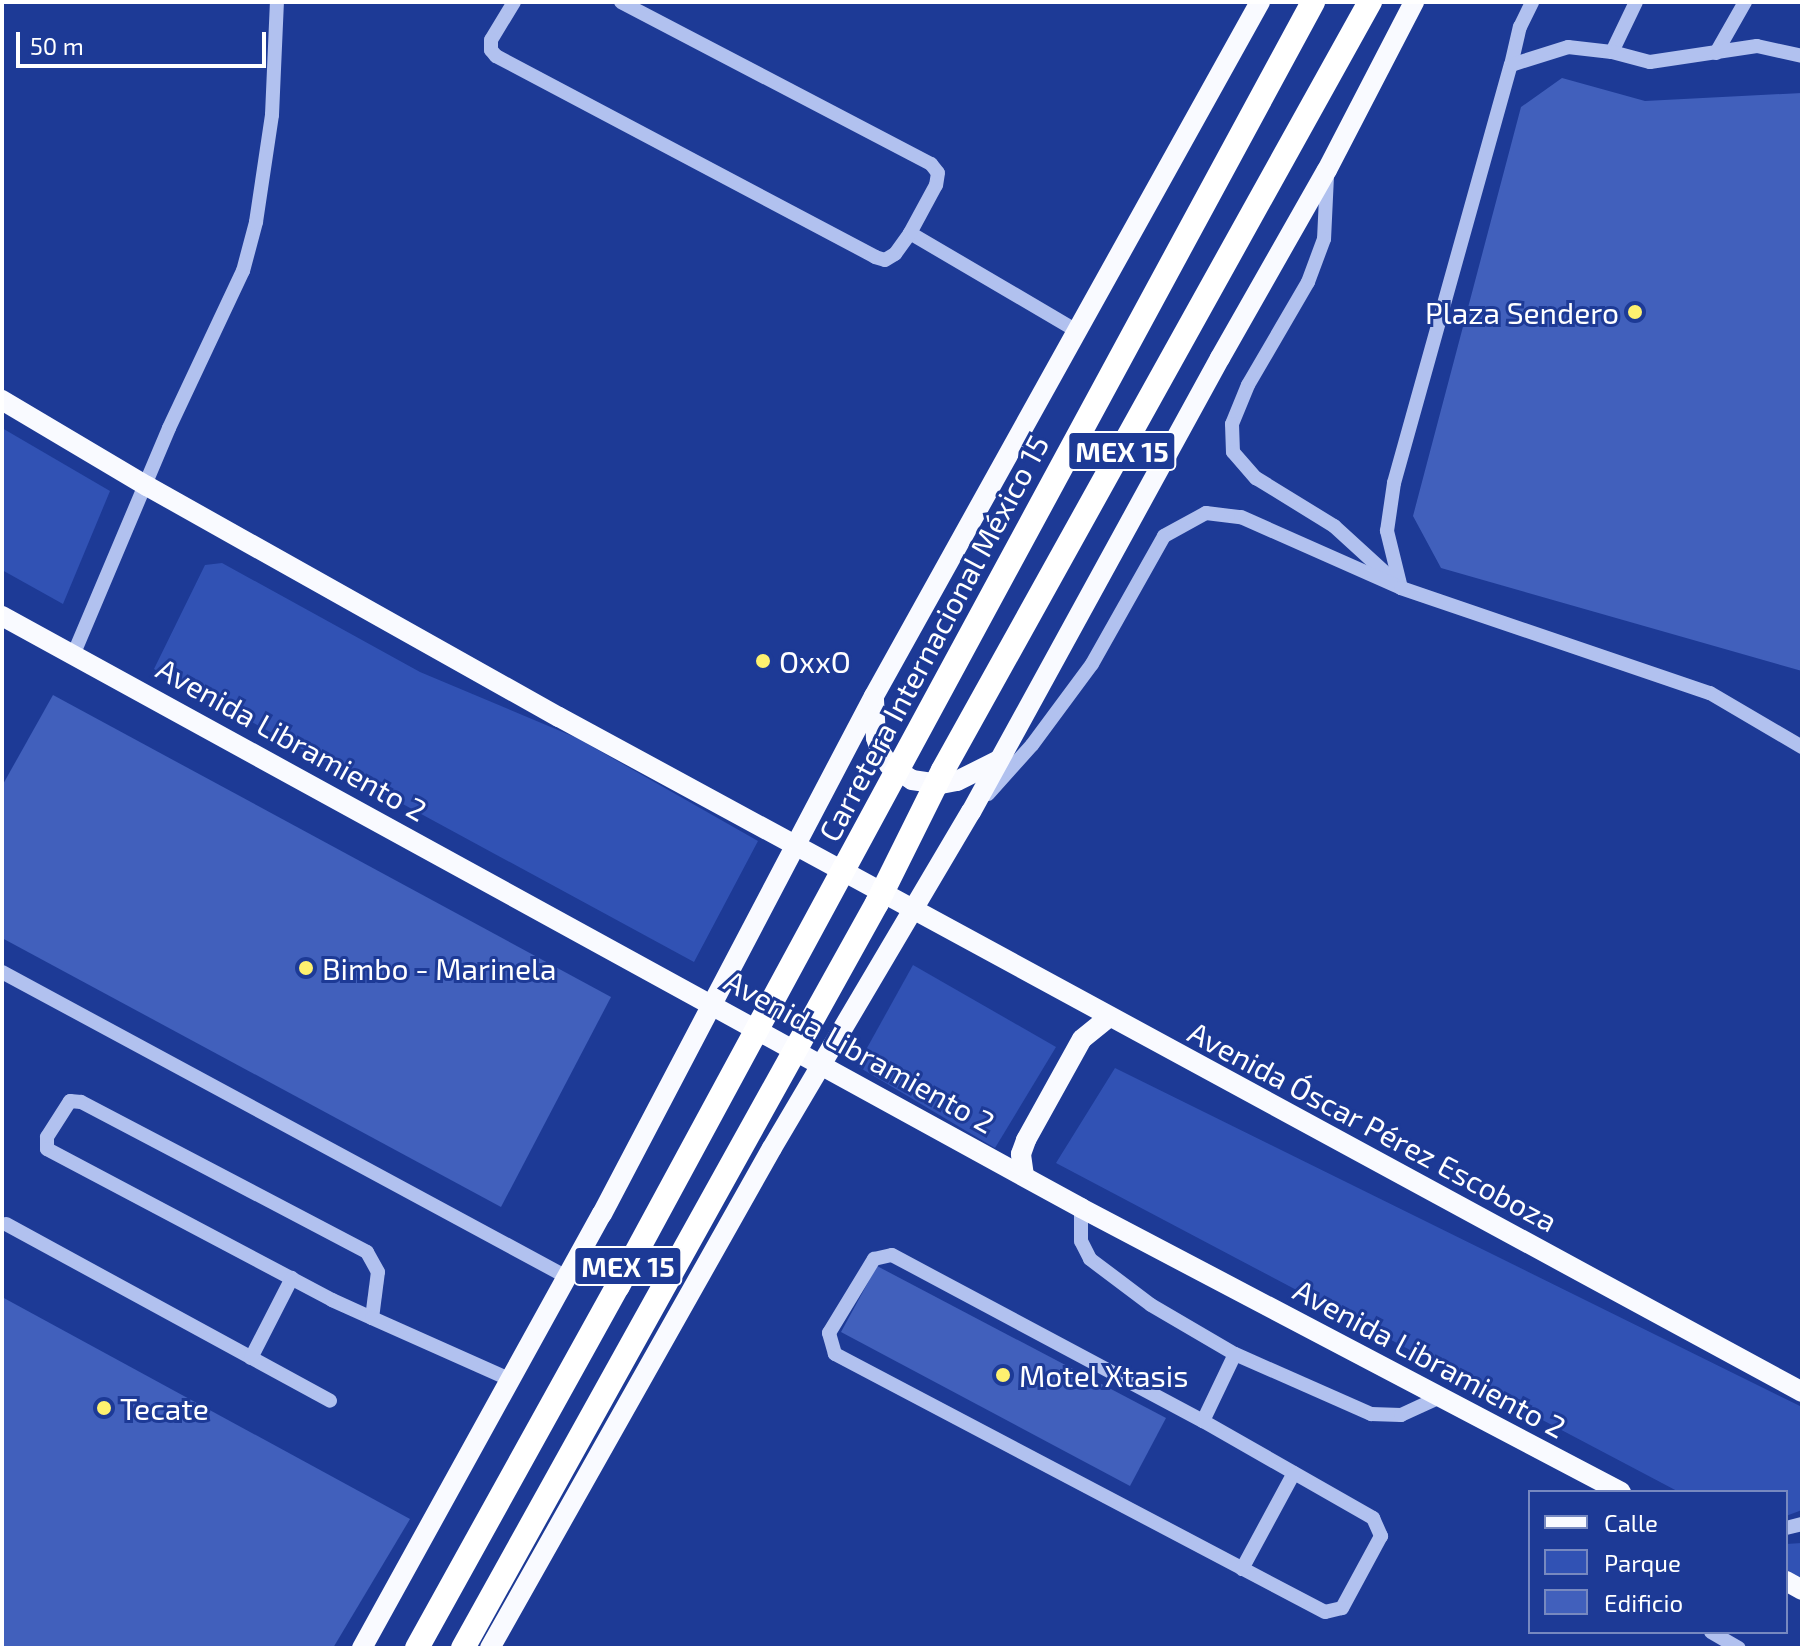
<!DOCTYPE html>
<meta charset="utf-8">
<style>
body{margin:0}
#map{position:relative;width:1804px;height:1650px;overflow:hidden;background:#1d3a96;font-family:"Exo 2",sans-serif}
div>[style]{position:absolute}
[style*='--x']{left:calc(var(--x)*1px);top:calc(var(--y)*1px);width:calc(var(--w)*1px);rotate:calc(var(--a)*1deg)}
.green>*{inset:0;background:#3152b4}
.building>*{inset:0;background:#4160bc}
.minor>*{height:14px;margin:-7px;padding:0 7px;transform-origin:7px;border-radius:7px;background:#b1c1ef}
.major>*{height:20px;margin:-10px;padding:0 10px;transform-origin:10px;border-radius:10px;background:#f9faff}
.highway-bridge>*{height:24px;margin:-12px;padding:0 12px;transform-origin:12px;border-radius:12px;background:#fff}
.dots>*{width:22px;height:22px;translate:-50% -50%;box-sizing:border-box;border:4px solid #1d3a96;border-radius:50%}
span{translate:-50% -50%;white-space:nowrap;text-align:center;line-height:1.15;-webkit-text-stroke:6px #1d3a96;paint-order:stroke}
.shield-label span{padding:2px 6px;background:#1d3a96;border:2px solid;border-radius:6px;-webkit-text-stroke-width:0}
.shield-label{font-size:28px;color:#fff;font-weight:700}
.poi-label{font-size:30px;color:#fff}
.right{translate:-100% -50%;text-align:right}
.left{translate:0 -50%;text-align:left}
.street-label{font-size:30px;color:#fff}
.frame{position:absolute;inset:0;border:4px solid #fff;pointer-events:none}
.legend{position:absolute;left:1528px;top:1490px;width:260px;height:144px;box-sizing:border-box;background:#1d3a96;border:2px solid #7789c0;margin:0;padding:10px 14px;list-style:none;font-size:24px;color:#fff}
.legend li{display:flex;align-items:center;gap:16px;height:40px}
.legend b{width:40px;border:2px solid #7789c0}
.scale{position:absolute;left:16px;top:32px;width:250px;height:36px;box-sizing:border-box;border:4px solid #fff;border-top:0;padding-left:10px;font-size:24px;line-height:28px;white-space:nowrap;color:#fff;-webkit-text-stroke:6px #1d3a96;paint-order:stroke}
</style>
<div id="map">
<div class="green">
<i style="clip-path:polygon(2px 428px,110px 491px,63px 604px,2px 570px)"></i>
<i style="clip-path:polygon(222px 563px,420px 672px,577px 738px,758px 841px,694px 962px,154px 669px,205px 565px)"></i>
<i style="clip-path:polygon(913px 965px,1056px 1047px,995px 1148px,857px 1066px)"></i>
<i style="clip-path:polygon(1115px 1068px,1802px 1407px,1802px 1510px,1786px 1516px,1786px 1492px,1679px 1492px,1056px 1163px)"></i>
<i style="clip-path:polygon(1802px 1543px,1802px 1579px,1786px 1571px,1786px 1544px)"></i>
</div>
<div class="building">
<i style="clip-path:polygon(1562px 78px,1645px 101px,1802px 93px,1802px 671px,1441px 568px,1413px 516px,1521px 107px)"></i>
<i style="clip-path:polygon(53px 695px,611px 997px,501px 1207px,2px 938px,2px 786px)"></i>
<i style="clip-path:polygon(877px 1266px,1166px 1418px,1130px 1486px,841px 1332px)"></i>
<i style="clip-path:polygon(2px 1297px,410px 1519px,333px 1648px,2px 1648px)"></i>
</div>
<div class="minor">
<i style="--x:514;--y:2;--w:44;--a:121.2"></i>
<i style="--x:491;--y:40;--w:10;--a:90"></i>
<i style="--x:491;--y:50;--w:8;--a:50"></i>
<i style="--x:496;--y:56;--w:429;--a:27.9"></i>
<i style="--x:875;--y:257;--w:10;--a:17"></i>
<i style="--x:885;--y:260;--w:12;--a:-31"></i>
<i style="--x:895;--y:254;--w:26;--a:-54"></i>
<i style="--x:910;--y:233;--w:194;--a:30.4"></i>
<i style="--x:621;--y:2;--w:350;--a:27.6"></i>
<i style="--x:931;--y:164;--w:11;--a:52"></i>
<i style="--x:938;--y:173;--w:12;--a:99"></i>
<i style="--x:936;--y:185;--w:55;--a:118.4"></i>
<i style="--x:1612;--y:52;--w:55;--a:-64.4"></i>
<i style="--x:1716;--y:53;--w:59;--a:-60.4"></i>
<i style="--x:1511;--y:65;--w:39;--a:-77"></i>
<i style="--x:1520;--y:27;--w:28;--a:-64"></i>
<i style="--x:1327;--y:176;--w:63;--a:92.7"></i>
<i style="--x:1324;--y:239;--w:46;--a:110.4"></i>
<i style="--x:1308;--y:282;--w:119;--a:120.2"></i>
<i style="--x:1248;--y:385;--w:42;--a:112.3"></i>
<i style="--x:1232;--y:424;--w:28;--a:88"></i>
<i style="--x:1233;--y:452;--w:35;--a:49"></i>
<i style="--x:1256;--y:478;--w:92;--a:31.6"></i>
<i style="--x:1334;--y:526;--w:79;--a:42.4"></i>
<i style="--x:1401;--y:588;--w:59;--a:-103.8"></i>
<i style="--x:1387;--y:531;--w:49;--a:-81.7"></i>
<i style="--x:1394;--y:483;--w:434;--a:-74.4"></i>
<i style="--x:1511;--y:65;--w:60;--a:-17.5"></i>
<i style="--x:1568;--y:47;--w:44;--a:6.5"></i>
<i style="--x:1612;--y:52;--w:39;--a:15"></i>
<i style="--x:1650;--y:62;--w:108;--a:-8.5"></i>
<i style="--x:1757;--y:46;--w:46;--a:12.5"></i>
<i style="--x:74;--y:653;--w:244;--a:-67.1"></i>
<i style="--x:169;--y:428;--w:174;--a:-64.8"></i>
<i style="--x:243;--y:271;--w:51;--a:-75.1"></i>
<i style="--x:256;--y:222;--w:108;--a:-81.5"></i>
<i style="--x:272;--y:115;--w:113;--a:-87.5"></i>
<i style="--x:988;--y:794;--w:66;--a:-48.1"></i>
<i style="--x:1032;--y:745;--w:101;--a:-53.5"></i>
<i style="--x:1092;--y:664;--w:147;--a:-60.6"></i>
<i style="--x:1164;--y:536;--w:48;--a:-28.7"></i>
<i style="--x:1206;--y:513;--w:35;--a:7"></i>
<i style="--x:1241;--y:517;--w:175;--a:23.9"></i>
<i style="--x:1401;--y:588;--w:326;--a:18.8"></i>
<i style="--x:1710;--y:693;--w:107;--a:30.4"></i>
<i style="--x:2;--y:972;--w:640;--a:28.37"></i>
<i style="--x:1081;--y:1208;--w:33;--a:90"></i>
<i style="--x:1081;--y:1241;--w:20;--a:63"></i>
<i style="--x:1090;--y:1259;--w:76;--a:37"></i>
<i style="--x:1151;--y:1305;--w:97;--a:30.3"></i>
<i style="--x:1235;--y:1354;--w:149;--a:23.8"></i>
<i style="--x:1371;--y:1414;--w:30;--a:2"></i>
<i style="--x:1401;--y:1415;--w:41;--a:-24.7"></i>
<i style="--x:6;--y:1224;--w:369;--a:28.6"></i>
<i style="--x:892;--y:1255;--w:353;--a:28.1"></i>
<i style="--x:1203;--y:1421;--w:196;--a:29.7"></i>
<i style="--x:1373;--y:1518;--w:20;--a:66"></i>
<i style="--x:1381;--y:1536;--w:82;--a:118.4"></i>
<i style="--x:1342;--y:1608;--w:17;--a:167"></i>
<i style="--x:1325;--y:1612;--w:554;--a:-152.23"></i>
<i style="--x:835;--y:1354;--w:22;--a:-106"></i>
<i style="--x:829;--y:1333;--w:87;--a:-58.7"></i>
<i style="--x:874;--y:1259;--w:18;--a:-13"></i>
<i style="--x:372;--y:1318;--w:46;--a:-82.6"></i>
<i style="--x:378;--y:1272;--w:23;--a:-119"></i>
<i style="--x:367;--y:1252;--w:323;--a:-152.3"></i>
<i style="--x:81;--y:1102;--w:11;--a:-175"></i>
<i style="--x:70;--y:1101;--w:43;--a:122.6"></i>
<i style="--x:47;--y:1137;--w:12;--a:90"></i>
<i style="--x:47;--y:1149;--w:323;--a:27.9"></i>
<i style="--x:332;--y:1300;--w:44;--a:24.2"></i>
<i style="--x:372;--y:1318;--w:150;--a:24"></i>
<i style="--x:251;--y:1358;--w:90;--a:-62.9"></i>
<i style="--x:1203;--y:1421;--w:74;--a:-64.5"></i>
<i style="--x:1786;--y:1528;--w:16;--a:-14"></i>
<i style="--x:1242;--y:1569;--w:109;--a:-61.6"></i>
<i style="--x:1711;--y:1632;--w:32;--a:30"></i>
</div>
<div class="major">
<i style="--x:2;--y:400;--w:169;--a:30.7"></i>
<i style="--x:147;--y:486;--w:472;--a:29.3"></i>
<i style="--x:559;--y:717;--w:1414;--a:28.5"></i>
<i style="--x:2;--y:616;--w:1231;--a:28.75"></i>
<i style="--x:1081;--y:1208;--w:610;--a:27.74"></i>
<i style="--x:874;--y:700;--w:38;--a:87"></i>
<i style="--x:876;--y:738;--w:16;--a:72"></i>
<i style="--x:881;--y:753;--w:14;--a:56"></i>
<i style="--x:889;--y:765;--w:27;--a:33"></i>
<i style="--x:912;--y:780;--w:29;--a:8"></i>
<i style="--x:941;--y:784;--w:16;--a:-11"></i>
<i style="--x:957;--y:781;--w:47;--a:-26.6"></i>
<i style="--x:1024;--y:1176;--w:22;--a:-98"></i>
<i style="--x:1021;--y:1154;--w:15;--a:-70"></i>
<i style="--x:1026;--y:1140;--w:115;--a:-61"></i>
<i style="--x:1082;--y:1039;--w:33;--a:-39"></i>
<i style="--x:1786;--y:1581;--w:18;--a:29"></i>
<i style="--x:362;--y:1648;--w:496;--a:-61.1"></i>
<i style="--x:602;--y:1214;--w:585;--a:-62.3"></i>
<i style="--x:874;--y:696;--w:794;--a:-60.92"></i>
<i style="--x:490;--y:1648;--w:574;--a:-60.58"></i>
<i style="--x:772;--y:1148;--w:391;--a:-59.4"></i>
<i style="--x:971;--y:812;--w:518;--a:-61.26"></i>
<i style="--x:1220;--y:358;--w:216;--a:-60.4"></i>
<i style="--x:1327;--y:170;--w:189;--a:-62.6"></i>
</div>
<div class="highway-bridge">
<i style="--x:417;--y:1648;--w:414;--a:-61"></i>
<i style="--x:618;--y:1286;--w:1460;--a:-61.57"></i>
<i style="--x:463;--y:1648;--w:852;--a:-60.94"></i>
<i style="--x:877;--y:903;--w:148;--a:-63.6"></i>
<i style="--x:943;--y:770;--w:879;--a:-60.93"></i>
</div>
<div class="dots">
<i style="left:1635px;top:312px;background:#fef16f"></i>
<i style="left:763px;top:661px;background:#fef16f"></i>
<i style="left:306px;top:968px;background:#fef16f"></i>
<i style="left:1003px;top:1375px;background:#fef16f"></i>
<i style="left:104px;top:1408px;background:#fef16f"></i>
</div>
<div class="shield-label">
<span style="left:1122px;top:451px">MEX 15</span>
<span style="left:628px;top:1266px">MEX 15</span>
</div>
<div class="poi-label">
<span class="right" style="left:1619px;top:312px">Plaza Sendero</span>
<span class="left" style="left:779px;top:661px">OxxO</span>
<span class="left" style="left:322px;top:968px">Bimbo - Marinela</span>
<span class="left" style="left:1019px;top:1375px">Motel Xtasis</span>
<span class="left" style="left:120px;top:1408px">Tecate</span>
</div>
<div class="street-label">
<span style="left:933px;top:638px;rotate:-62deg">Carretera Internacional México 15</span>
<span style="left:292px;top:739px;rotate:29deg">Avenida Libramiento 2</span>
<span style="left:860px;top:1051px;rotate:29deg">Avenida Libramiento 2</span>
<span style="left:1373px;top:1126px;rotate:28deg">Avenida Óscar Pérez Escoboza</span>
<span style="left:1430px;top:1358px;rotate:28deg">Avenida Libramiento 2</span>
</div>
<div class="frame"></div>
<ul class="legend">
<li><b style="height:10px;background:#f9faff"></b>Calle</li>
<li><b style="height:22px;background:#3152b4"></b>Parque</li>
<li><b style="height:22px;background:#4160bc"></b>Edificio</li>
</ul>
<div class="scale">50 m</div>
</div>
